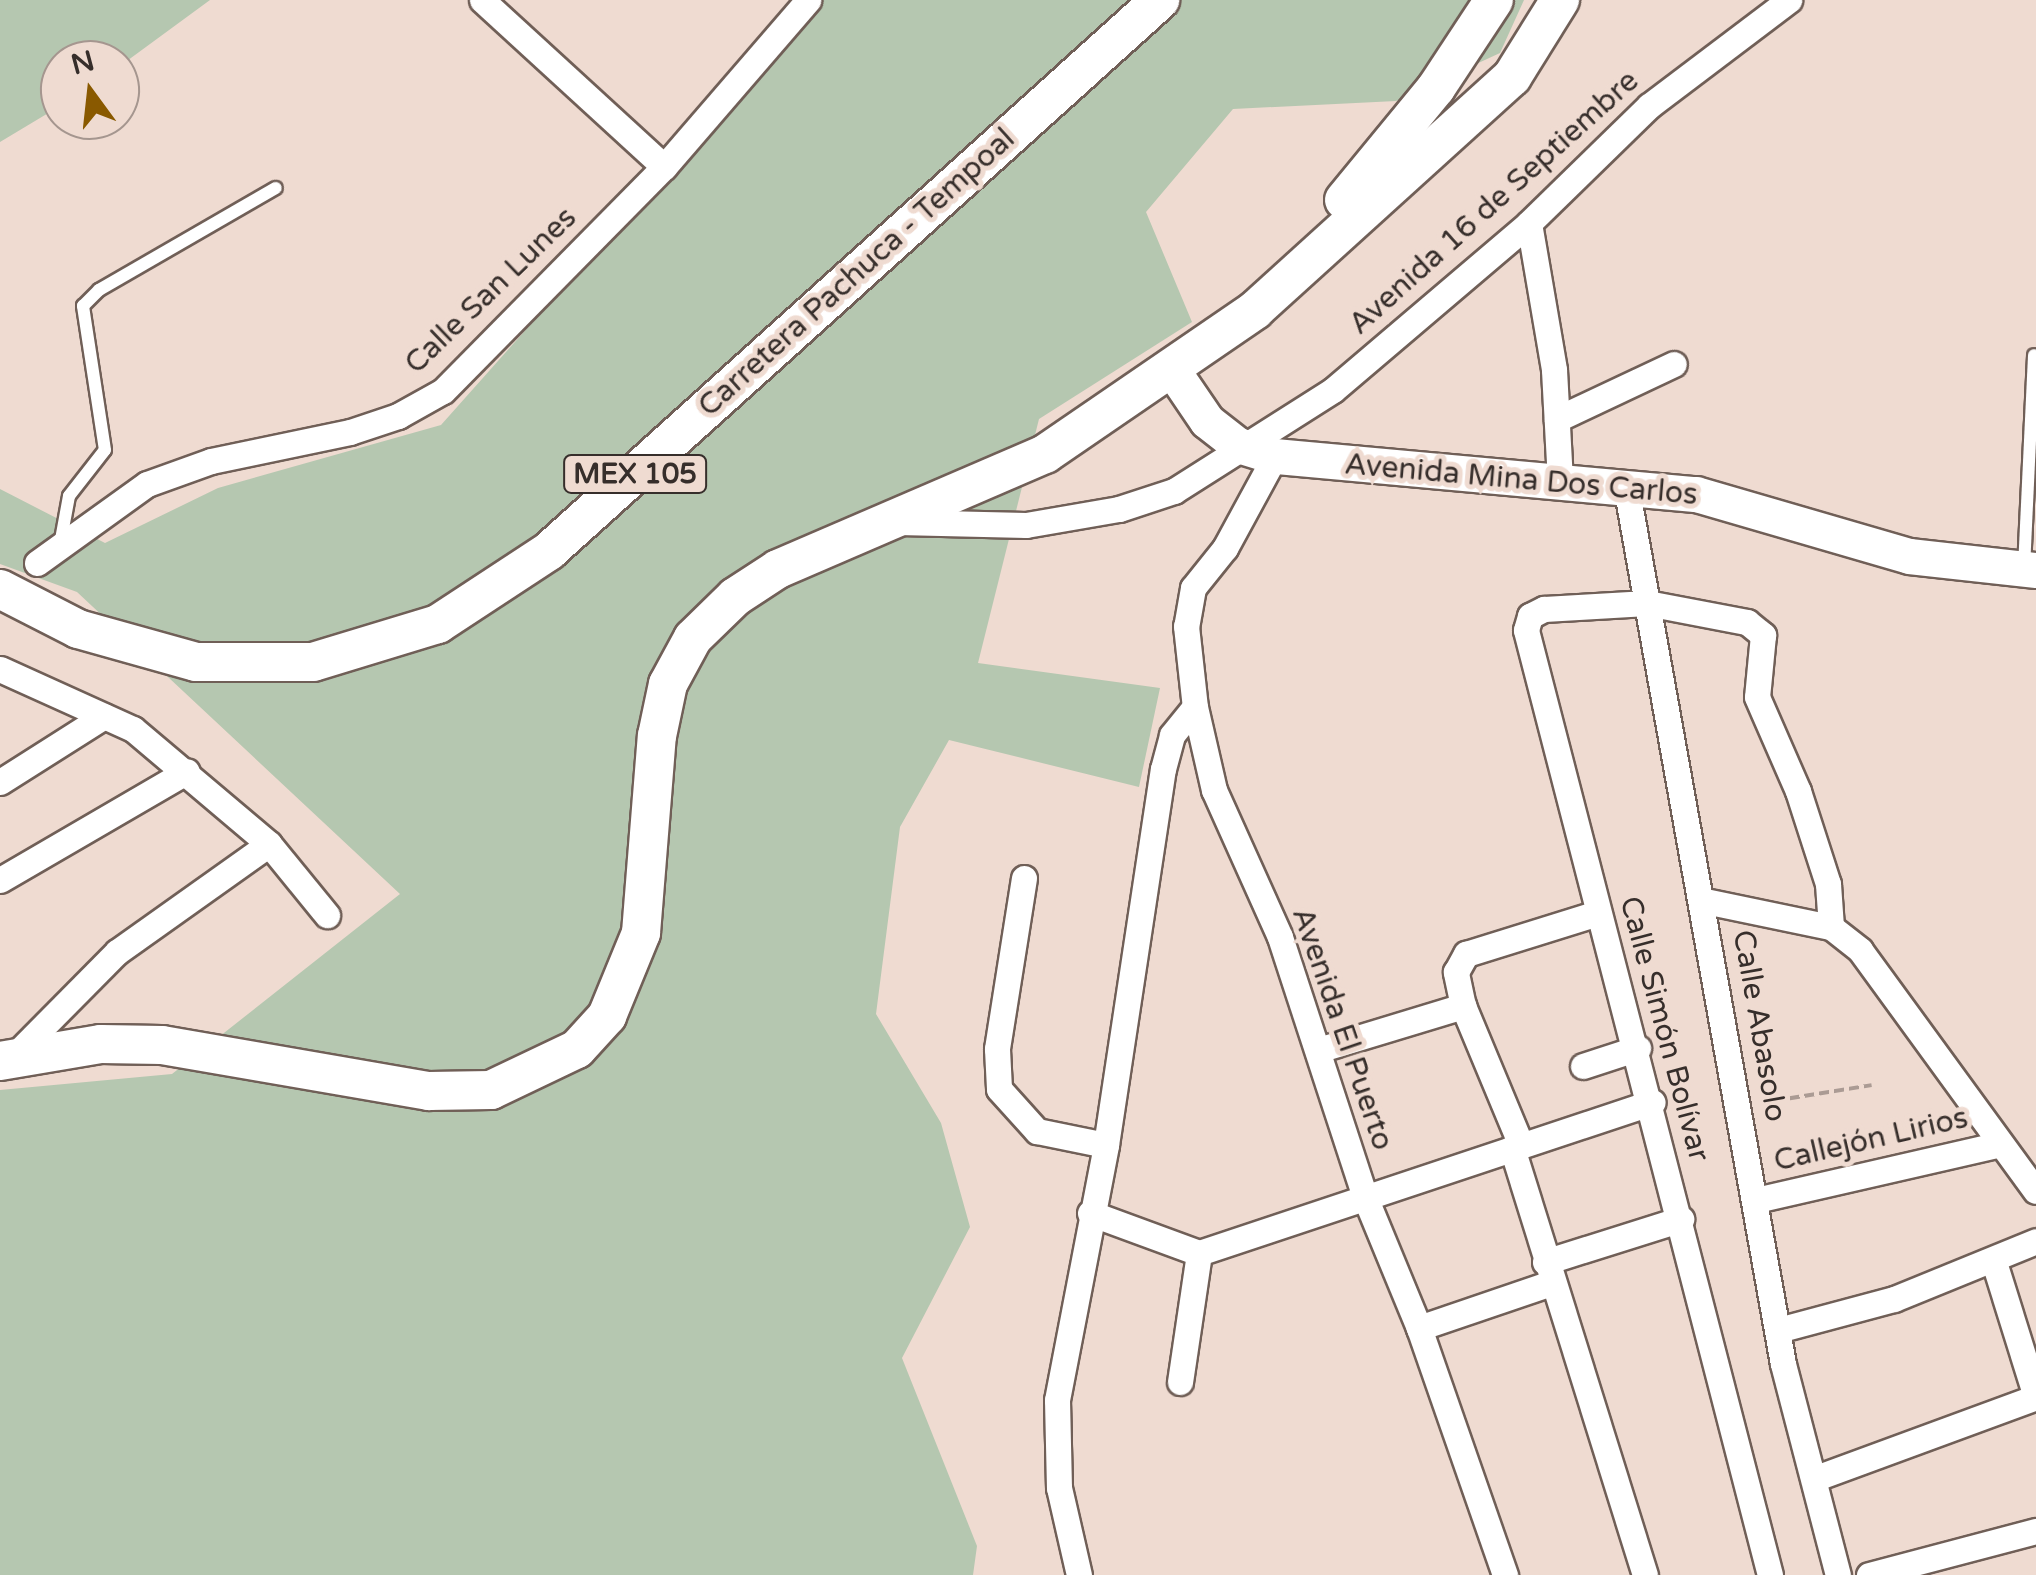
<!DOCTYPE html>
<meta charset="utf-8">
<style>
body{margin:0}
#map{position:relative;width:2036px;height:1575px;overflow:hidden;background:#efdbd1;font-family:"Varela Round",sans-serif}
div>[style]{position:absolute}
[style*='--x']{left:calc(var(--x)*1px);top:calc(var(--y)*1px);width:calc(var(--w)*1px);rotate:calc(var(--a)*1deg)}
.green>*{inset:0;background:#b5c7b0}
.path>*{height:4px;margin-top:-2px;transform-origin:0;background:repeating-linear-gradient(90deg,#ab9b94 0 10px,transparent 0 15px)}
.roads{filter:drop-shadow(2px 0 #705f57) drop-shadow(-2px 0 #705f57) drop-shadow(0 2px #705f57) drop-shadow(0 -2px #705f57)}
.lane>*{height:12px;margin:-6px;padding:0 6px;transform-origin:6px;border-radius:6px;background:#fff}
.street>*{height:25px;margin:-12.5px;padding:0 12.5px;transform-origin:12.5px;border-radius:12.5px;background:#fff}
.secondary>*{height:35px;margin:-17.5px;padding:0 17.5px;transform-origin:17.5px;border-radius:17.5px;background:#fff}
.primary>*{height:38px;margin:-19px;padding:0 19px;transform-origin:19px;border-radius:19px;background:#fff}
span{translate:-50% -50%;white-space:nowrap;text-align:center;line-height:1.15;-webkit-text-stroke:10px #efdbd1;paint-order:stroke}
.shield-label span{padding:2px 8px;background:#efdbd1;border:2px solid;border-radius:8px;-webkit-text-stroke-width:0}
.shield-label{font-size:28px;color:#362e2b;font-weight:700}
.street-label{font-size:30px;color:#362e2b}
.north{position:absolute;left:40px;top:40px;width:100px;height:100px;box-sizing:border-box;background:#efdbd1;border:2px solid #a5968f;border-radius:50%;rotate:345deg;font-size:28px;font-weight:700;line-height:40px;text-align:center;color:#362e2b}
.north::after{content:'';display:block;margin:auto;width:35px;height:45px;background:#895900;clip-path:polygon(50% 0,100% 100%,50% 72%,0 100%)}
</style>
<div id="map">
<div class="green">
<i style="clip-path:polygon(0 0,210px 0,120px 66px,120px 60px,60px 60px,60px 106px,0 142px)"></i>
<i style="clip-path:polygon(819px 0,1524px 0,1500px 53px,1396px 101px,1233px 109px,1146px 212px,1192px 322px,1039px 419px,978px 663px,1160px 688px,1139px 787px,949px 740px,900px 827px,876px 1014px,941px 1123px,970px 1227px,902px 1358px,977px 1546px,973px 1575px,0 1575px,0 1090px,172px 1074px,400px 894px,77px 592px,0 564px,0 489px,105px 543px,218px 488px,441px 425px)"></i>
</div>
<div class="path">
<i style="--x:1760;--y:1103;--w:113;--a:-9.1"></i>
</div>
<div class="roads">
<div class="lane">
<i style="--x:60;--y:545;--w:50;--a:-79.6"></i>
<i style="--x:69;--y:496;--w:58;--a:-52"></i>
<i style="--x:105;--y:450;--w:146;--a:-98.7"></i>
<i style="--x:83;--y:306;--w:23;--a:-45"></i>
<i style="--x:99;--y:290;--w:204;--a:-30"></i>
<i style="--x:2024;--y:568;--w:213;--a:-87.3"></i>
</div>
<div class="street">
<i style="--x:482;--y:0;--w:247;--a:42.5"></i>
<i style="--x:1529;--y:223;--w:149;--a:80.3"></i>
<i style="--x:1554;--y:370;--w:110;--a:86.9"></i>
<i style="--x:1557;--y:419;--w:129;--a:-25.2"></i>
<i style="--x:1275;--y:456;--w:105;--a:118.5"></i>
<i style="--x:1225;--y:548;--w:51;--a:128.7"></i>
<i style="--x:1193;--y:588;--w:39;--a:100"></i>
<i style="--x:1186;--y:626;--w:81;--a:83.7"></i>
<i style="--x:1195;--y:707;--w:85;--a:77.1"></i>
<i style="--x:1214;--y:790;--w:161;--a:65.8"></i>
<i style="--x:1280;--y:937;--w:274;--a:71.9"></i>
<i style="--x:1365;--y:1197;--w:142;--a:67.6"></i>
<i style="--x:1419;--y:1328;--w:262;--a:70.8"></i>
<i style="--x:1626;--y:486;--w:892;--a:79.86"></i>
<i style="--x:1783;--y:1364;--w:218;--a:75.4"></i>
<i style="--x:898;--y:522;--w:128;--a:1.3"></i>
<i style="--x:1026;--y:525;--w:94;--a:-9.8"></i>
<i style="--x:1119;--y:509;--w:58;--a:-18.1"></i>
<i style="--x:1174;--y:491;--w:188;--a:-32.4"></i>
<i style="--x:1333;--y:390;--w:257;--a:-40.4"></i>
<i style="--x:1529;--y:223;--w:168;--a:-44.3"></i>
<i style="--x:1649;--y:106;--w:176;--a:-37.1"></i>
<i style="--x:37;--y:563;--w:135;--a:-35.7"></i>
<i style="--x:147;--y:484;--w:68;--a:-19.8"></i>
<i style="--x:211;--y:461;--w:142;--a:-11.8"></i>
<i style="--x:350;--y:432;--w:51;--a:-18.4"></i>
<i style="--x:398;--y:416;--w:51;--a:-29.1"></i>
<i style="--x:443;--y:391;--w:315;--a:-45.4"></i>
<i style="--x:664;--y:167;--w:221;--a:-49.2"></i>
<i style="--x:0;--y:669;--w:146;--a:24.3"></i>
<i style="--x:133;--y:729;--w:178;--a:40.2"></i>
<i style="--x:269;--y:844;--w:92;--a:50.8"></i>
<i style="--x:0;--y:782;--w:123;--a:-32.4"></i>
<i style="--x:1024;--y:878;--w:173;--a:99"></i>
<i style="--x:997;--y:1049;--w:40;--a:87.1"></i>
<i style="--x:999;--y:1089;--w:57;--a:47.9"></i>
<i style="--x:1037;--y:1131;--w:70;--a:11.5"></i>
<i style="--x:0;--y:880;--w:216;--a:-30.2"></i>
<i style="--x:1705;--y:901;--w:129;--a:11.7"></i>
<i style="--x:1831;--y:927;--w:37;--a:38"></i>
<i style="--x:1860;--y:950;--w:298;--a:53.9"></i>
<i style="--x:1318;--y:1050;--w:152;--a:-16.9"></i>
<i style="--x:11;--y:1059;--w:151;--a:-45.3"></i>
<i style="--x:117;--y:952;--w:186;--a:-35.4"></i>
<i style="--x:1583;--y:1066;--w:58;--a:-18.1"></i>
<i style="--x:1521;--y:1145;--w:151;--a:-112.6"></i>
<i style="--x:1463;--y:1006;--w:35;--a:-102"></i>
<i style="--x:1456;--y:972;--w:21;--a:-61"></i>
<i style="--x:1466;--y:954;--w:138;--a:-17.3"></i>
<i style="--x:1512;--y:1148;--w:447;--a:72.7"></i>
<i style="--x:1756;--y:1200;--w:251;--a:-12.9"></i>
<i style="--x:1090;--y:1213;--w:116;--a:20.2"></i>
<i style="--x:1199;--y:1253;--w:478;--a:-18.4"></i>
<i style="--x:1545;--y:1262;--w:143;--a:-17.5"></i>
<i style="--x:1994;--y:1262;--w:141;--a:72.7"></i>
<i style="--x:1419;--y:1328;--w:139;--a:-18.8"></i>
<i style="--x:1778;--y:1330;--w:120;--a:-15"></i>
<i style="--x:1894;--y:1299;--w:153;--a:-22.2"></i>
<i style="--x:1180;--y:1382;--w:130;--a:-81.6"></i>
<i style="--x:1816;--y:1478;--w:234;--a:-20.2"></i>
<i style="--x:1079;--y:1575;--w:89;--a:-102.9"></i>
<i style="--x:1059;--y:1488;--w:88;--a:-91.3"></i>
<i style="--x:1057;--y:1400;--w:260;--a:-79.1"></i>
<i style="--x:1106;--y:1145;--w:380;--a:-81.4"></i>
<i style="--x:1163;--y:769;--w:35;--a:-75"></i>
<i style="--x:1172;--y:735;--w:36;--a:-51"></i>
<i style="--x:1770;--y:1575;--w:976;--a:-104.48"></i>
<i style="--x:1526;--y:630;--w:15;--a:-74"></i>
<i style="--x:1530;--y:616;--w:16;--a:-27"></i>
<i style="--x:1544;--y:609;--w:103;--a:-3.3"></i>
<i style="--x:1647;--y:603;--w:102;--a:10.8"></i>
<i style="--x:1747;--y:622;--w:21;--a:39"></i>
<i style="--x:1763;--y:635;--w:62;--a:95.5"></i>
<i style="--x:1757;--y:697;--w:103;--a:66.4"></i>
<i style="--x:1798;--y:791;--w:98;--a:72.1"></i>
<i style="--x:1828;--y:884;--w:43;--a:86"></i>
<i style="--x:1869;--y:1575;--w:173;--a:-14.8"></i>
</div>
<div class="secondary">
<i style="--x:1173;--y:371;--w:60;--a:55.8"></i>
<i style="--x:1207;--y:421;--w:39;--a:38"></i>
<i style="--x:1238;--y:445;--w:39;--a:17"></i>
<i style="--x:1275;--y:456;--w:423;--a:5.2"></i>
<i style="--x:1696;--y:494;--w:222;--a:16.2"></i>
<i style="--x:1909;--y:556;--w:128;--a:6.3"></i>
</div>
<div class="primary">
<i style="--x:1344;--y:200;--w:145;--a:-50.6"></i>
<i style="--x:1436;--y:88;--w:105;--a:-56.6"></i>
<i style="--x:0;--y:589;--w:88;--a:27.1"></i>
<i style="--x:78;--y:629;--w:123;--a:15.6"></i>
<i style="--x:196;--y:662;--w:117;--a:0"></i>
<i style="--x:313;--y:662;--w:131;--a:-16.9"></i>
<i style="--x:438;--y:624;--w:133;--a:-33.3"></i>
<i style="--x:549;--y:551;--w:823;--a:-42.04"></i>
<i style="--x:0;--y:1061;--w:102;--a:-9.6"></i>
<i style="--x:101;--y:1044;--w:61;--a:0.9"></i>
<i style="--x:162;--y:1045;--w:271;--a:9.8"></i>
<i style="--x:429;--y:1091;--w:62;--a:-0.9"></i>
<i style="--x:491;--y:1090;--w:95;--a:-25.5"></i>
<i style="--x:577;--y:1049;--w:45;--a:-47.7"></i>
<i style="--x:607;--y:1016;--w:90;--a:-67.7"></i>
<i style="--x:641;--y:933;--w:198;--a:-85.4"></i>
<i style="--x:657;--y:736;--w:53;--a:-78.1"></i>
<i style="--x:668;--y:684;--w:52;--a:-61.5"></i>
<i style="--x:693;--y:638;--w:59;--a:-44.3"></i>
<i style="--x:735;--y:597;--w:51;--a:-33.1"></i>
<i style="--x:778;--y:569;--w:291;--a:-23.3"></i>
<i style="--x:1045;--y:454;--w:255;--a:-34.4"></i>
<i style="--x:1255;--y:310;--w:347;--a:-42.2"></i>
<i style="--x:1512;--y:77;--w:91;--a:-58.1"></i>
</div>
</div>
<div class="shield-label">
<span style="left:635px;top:474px">MEX 105</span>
</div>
<div class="street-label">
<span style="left:1494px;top:203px;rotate:-42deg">Avenida 16 de Septiembre</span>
<span style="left:857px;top:273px;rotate:-42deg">Carretera Pachuca - Tempoal</span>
<span style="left:491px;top:291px;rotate:-44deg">Calle San Lunes</span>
<span style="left:1521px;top:480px;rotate:5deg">Avenida Mina Dos Carlos</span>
<span style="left:1759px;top:1026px;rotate:80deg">Calle Abasolo</span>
<span style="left:1342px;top:1029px;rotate:71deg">Avenida El Puerto</span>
<span style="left:1664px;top:1029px;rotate:75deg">Calle Simón Bolívar</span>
<span style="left:1871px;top:1140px;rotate:-13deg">Callejón Lirios</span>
</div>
<div class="north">N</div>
</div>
